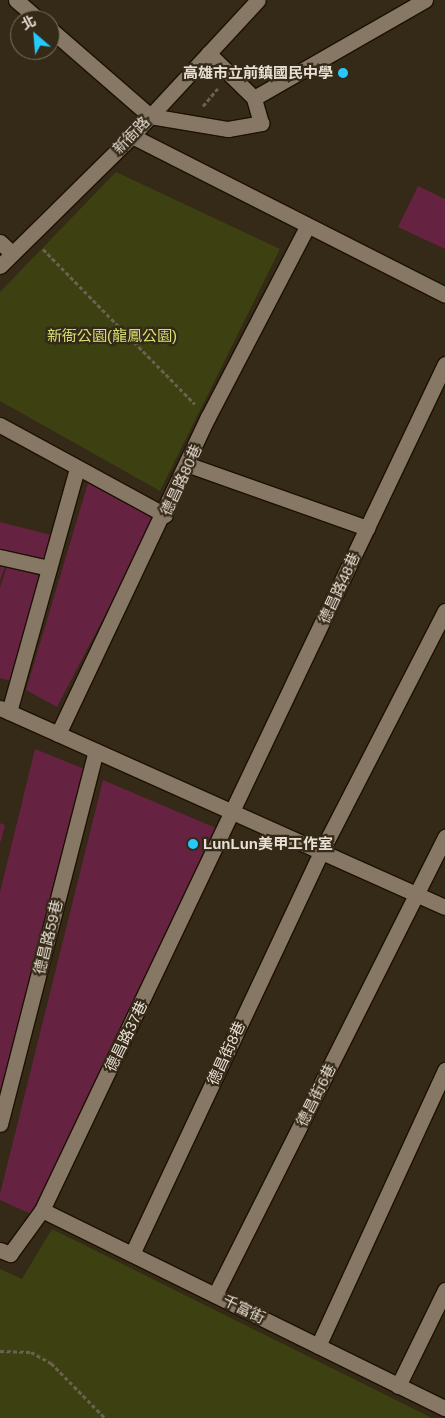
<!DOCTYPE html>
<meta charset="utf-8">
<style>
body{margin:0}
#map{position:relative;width:445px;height:1418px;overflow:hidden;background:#352917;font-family:Helvetica,"Noto Sans TC",sans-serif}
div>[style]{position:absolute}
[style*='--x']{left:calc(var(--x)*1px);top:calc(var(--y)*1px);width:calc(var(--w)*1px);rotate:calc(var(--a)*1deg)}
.green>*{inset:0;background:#3d4111}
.building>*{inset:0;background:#662241}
.path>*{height:3px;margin-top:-1.5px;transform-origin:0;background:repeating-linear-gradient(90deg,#6b6151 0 4px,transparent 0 6.5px)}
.roads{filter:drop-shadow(1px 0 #1c1102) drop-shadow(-1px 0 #1c1102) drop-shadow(0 1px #1c1102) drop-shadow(0 -1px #1c1102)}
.minor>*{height:15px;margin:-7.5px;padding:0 7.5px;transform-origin:7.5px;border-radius:7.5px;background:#867864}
.dots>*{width:14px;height:14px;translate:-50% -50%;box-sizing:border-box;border:2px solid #352917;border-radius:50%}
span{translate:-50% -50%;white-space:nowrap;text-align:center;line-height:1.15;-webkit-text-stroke:4.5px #352917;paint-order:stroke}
.poi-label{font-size:15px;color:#e8e0d5;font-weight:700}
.right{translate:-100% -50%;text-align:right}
.left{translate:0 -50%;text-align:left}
.street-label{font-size:15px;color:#e8e0d5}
.park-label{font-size:15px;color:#d5e073}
.north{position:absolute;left:10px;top:10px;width:50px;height:50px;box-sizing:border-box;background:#352917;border:1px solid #7d7263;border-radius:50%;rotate:333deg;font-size:14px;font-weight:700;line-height:20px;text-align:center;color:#e8e0d5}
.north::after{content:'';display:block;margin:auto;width:18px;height:22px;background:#26c9fe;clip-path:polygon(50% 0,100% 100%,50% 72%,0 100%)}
</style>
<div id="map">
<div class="green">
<i style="clip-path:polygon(116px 172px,280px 249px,160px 491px,0 401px,0 292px)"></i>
<i style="clip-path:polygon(52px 1229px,432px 1418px,0 1418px,0 1269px,22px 1279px)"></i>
</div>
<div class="building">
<i style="clip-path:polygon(418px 186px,445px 199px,445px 249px,398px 227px)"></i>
<i style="clip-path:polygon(88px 483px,157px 516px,57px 707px,26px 690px)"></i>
<i style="clip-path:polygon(0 522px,55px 536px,47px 566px,0 553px)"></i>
<i style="clip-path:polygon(0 565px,5px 567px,0 581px)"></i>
<i style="clip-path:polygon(7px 566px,43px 577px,11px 681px,0 678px,0 588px)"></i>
<i style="clip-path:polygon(35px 749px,87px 770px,0 1100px,0 892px)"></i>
<i style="clip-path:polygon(103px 780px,223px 831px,31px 1214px,0 1200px,0 1194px)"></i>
<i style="clip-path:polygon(0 823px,5px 825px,1px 841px,0 841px)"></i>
</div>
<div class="path">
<i style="--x:203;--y:106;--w:23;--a:-50"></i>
<i style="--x:43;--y:249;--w:217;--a:45.6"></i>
<i style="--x:0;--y:1351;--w:31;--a:2"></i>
<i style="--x:31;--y:1352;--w:23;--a:29"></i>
<i style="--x:51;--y:1363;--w:77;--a:45.5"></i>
</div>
<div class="roads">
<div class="minor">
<i style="--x:16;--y:0;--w:30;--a:41"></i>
<i style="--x:50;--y:29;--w:133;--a:41"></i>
<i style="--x:150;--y:116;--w:79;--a:9.5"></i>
<i style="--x:228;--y:129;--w:34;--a:-10"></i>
<i style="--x:261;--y:123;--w:26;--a:-106"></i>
<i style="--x:254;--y:98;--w:64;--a:-135.6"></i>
<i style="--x:254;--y:98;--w:197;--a:-29.8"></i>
<i style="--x:132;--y:136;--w:351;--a:26.9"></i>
<i style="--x:0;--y:242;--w:16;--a:43"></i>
<i style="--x:0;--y:266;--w:185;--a:-44.6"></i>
<i style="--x:132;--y:136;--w:185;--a:-47.2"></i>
<i style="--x:0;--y:425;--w:188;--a:28.6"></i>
<i style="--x:189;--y:465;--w:189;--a:19.5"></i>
<i style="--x:0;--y:557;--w:50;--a:12.7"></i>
<i style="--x:0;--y:708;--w:487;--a:24.1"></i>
<i style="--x:9;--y:712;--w:253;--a:-74.4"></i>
<i style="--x:58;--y:734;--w:351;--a:-64.7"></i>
<i style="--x:208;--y:417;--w:214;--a:-62.5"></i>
<i style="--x:0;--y:1124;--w:385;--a:-75.6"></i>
<i style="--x:42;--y:1210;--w:449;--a:26.2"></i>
<i style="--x:0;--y:1250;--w:11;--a:22"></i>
<i style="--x:10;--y:1254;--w:54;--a:-54"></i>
<i style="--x:42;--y:1210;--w:937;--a:-64.53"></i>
<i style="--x:132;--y:1254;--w:444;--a:-64.8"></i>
<i style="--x:321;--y:852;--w:271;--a:-62.8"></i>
<i style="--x:215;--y:1295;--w:513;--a:-63.33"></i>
<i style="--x:318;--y:1346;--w:304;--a:-65.3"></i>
<i style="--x:398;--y:1386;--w:107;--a:-63.9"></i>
</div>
</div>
<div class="dots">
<i style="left:343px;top:73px;background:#26c9fe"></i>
<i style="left:193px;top:844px;background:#26c9fe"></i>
</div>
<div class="poi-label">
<span class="right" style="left:333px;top:73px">高雄市立前鎮國民中學</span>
<span class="left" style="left:203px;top:844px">LunLun美甲工作室</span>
</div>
<div class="street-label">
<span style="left:131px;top:135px;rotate:-46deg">新衙路</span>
<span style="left:181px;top:480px;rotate:-65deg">德昌路80巷</span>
<span style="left:339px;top:588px;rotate:-65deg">德昌路48巷</span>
<span style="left:48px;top:937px;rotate:-76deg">德昌路59巷</span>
<span style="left:126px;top:1036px;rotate:-64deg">德昌路37巷</span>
<span style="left:226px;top:1053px;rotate:-65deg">德昌街8巷</span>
<span style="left:316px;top:1095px;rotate:-63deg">德昌街6巷</span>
<span style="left:244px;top:1309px;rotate:26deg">千富街</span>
</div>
<div class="park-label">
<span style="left:112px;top:336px">新衙公園(龍鳳公園)</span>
</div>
<div class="north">北</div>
</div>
